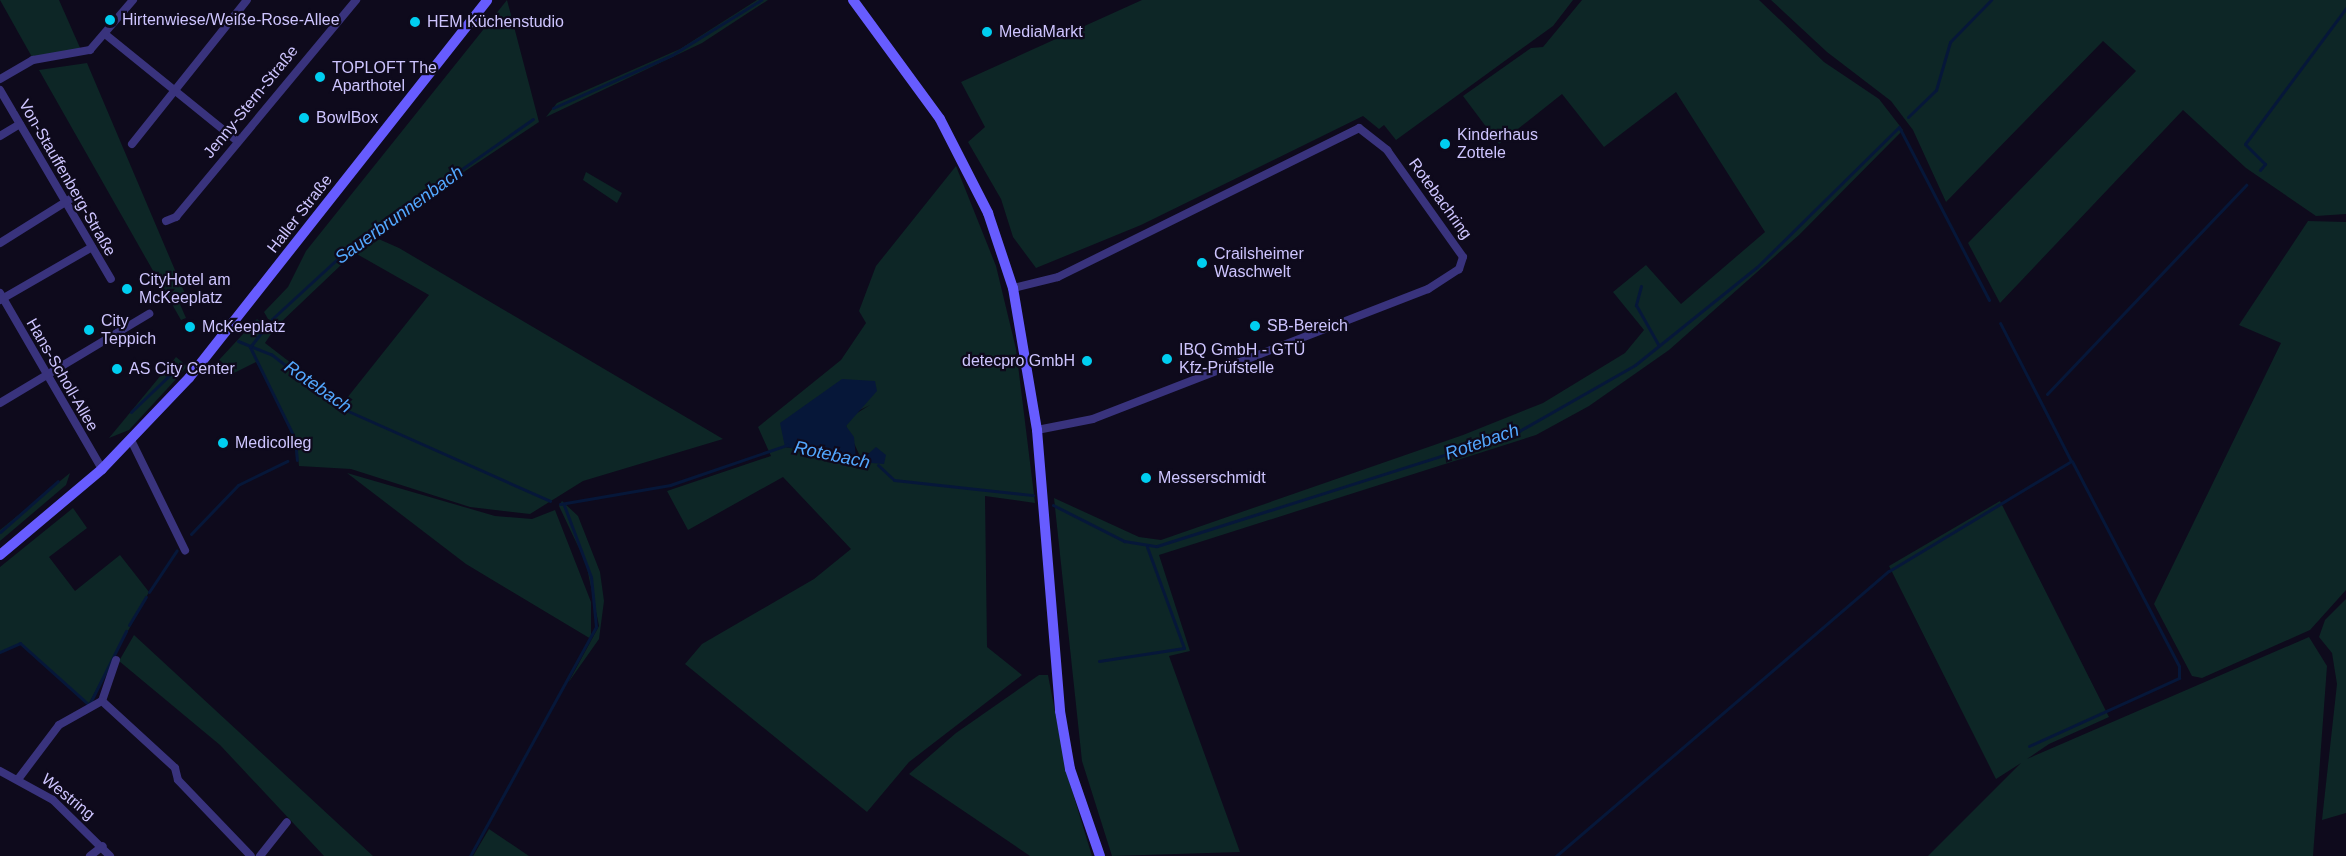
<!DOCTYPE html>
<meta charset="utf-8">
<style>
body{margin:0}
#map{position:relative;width:2346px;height:856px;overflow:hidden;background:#0e0a1c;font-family:Arial,sans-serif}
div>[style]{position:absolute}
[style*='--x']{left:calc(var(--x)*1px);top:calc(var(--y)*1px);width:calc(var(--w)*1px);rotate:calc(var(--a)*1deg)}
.green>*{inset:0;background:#0d2626}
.water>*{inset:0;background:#061739}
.stream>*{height:3px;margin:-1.5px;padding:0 1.5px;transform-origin:1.5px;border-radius:1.5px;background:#061739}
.street>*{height:8px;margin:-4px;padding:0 4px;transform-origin:4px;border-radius:4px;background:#39337d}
.secondary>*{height:10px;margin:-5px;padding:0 5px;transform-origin:5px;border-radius:5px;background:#675cff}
.dots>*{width:16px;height:16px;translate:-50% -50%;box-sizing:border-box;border:3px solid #0e0a1c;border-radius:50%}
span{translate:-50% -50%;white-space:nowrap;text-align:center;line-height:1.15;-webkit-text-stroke:4.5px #0e0a1c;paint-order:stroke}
.poi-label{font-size:16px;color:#cec5ff}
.left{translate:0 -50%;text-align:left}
.right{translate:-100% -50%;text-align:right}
.street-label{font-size:16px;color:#cec5ff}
.water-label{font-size:18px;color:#53a8ff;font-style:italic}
</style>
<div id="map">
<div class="green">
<i style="clip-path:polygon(0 0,59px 0,81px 50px,32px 57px)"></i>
<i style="clip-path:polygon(507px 0,539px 122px,381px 227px,279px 324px,268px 319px,264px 312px,288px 287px,306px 251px)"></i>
<i style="clip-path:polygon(757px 0,768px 0,702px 43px,546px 117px,557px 103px,680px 49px)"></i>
<i style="clip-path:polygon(1142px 0,1573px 0,1553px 26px,1396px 140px,1384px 125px,1379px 129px,1363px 116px,1141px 225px,1036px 268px,1013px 237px,1001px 199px,968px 142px,985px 127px,961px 82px)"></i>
<i style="clip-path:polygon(1582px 0,1759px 0,1824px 62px,1879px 99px,1903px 130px,1799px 235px,1669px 350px,1589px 406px,1536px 435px,1159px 555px,1190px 651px,1169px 656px,1240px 852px,1112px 856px,1082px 761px,1054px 498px,1139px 537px,1161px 540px,1463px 435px,1543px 403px,1625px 353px,1644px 330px,1613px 292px,1646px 265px,1681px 304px,1765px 232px,1676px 92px,1604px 147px,1562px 94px,1499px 144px,1463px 96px,1531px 48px,1543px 47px)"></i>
<i style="clip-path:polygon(1771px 0,2346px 0,2346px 214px,2316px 216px,2246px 168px,2183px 110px,2000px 303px,1968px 243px,2136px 71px,2103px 41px,1946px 202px,1913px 130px,1891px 101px,1827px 52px)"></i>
<i style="clip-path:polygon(87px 63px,186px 296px,179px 302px,186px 318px,181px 320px,39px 70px)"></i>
<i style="clip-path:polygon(evenodd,956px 166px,996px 266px,1016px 349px,1035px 503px,985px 496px,987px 647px,1022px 675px,909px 762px,867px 812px,685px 664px,702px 644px,814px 579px,851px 549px,783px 477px,688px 530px,667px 491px,771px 456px,758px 427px,841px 360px,866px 323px,859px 311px,876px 266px,956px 166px,870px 405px,849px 418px,846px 426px,859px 454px,854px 459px,785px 447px,870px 405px)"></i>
<i style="clip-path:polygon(586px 172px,622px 193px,617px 203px,583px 180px)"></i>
<i style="clip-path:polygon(2308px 221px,2346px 222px,2346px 590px,2310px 630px,2202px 678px,2192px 676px,2154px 604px,2281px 343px,2239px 325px)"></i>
<i style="clip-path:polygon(374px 237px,399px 248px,723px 439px,583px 481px,530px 514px,470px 507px,351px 469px,299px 466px,296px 438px,256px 362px,234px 373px,219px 360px,257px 319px,273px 331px,265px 343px,343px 403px,429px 295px,355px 253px)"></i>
<i style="clip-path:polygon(176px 357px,187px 366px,179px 376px,129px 430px,109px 438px)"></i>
<i style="clip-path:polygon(70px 473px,66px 485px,0 541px,0 530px)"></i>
<i style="clip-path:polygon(347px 473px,495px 516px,532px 519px,555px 510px,591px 602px,591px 639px,466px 564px)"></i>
<i style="clip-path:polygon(562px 501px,578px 516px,600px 572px,604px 601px,599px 639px,568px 683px,599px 626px,586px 563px,559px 506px)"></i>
<i style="clip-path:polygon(2000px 501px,2109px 717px,2049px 744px,2027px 759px,2309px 637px,2327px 666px,2313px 856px,1928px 856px,2021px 763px,1996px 779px,1889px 566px)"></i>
<i style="clip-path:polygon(73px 508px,87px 528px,49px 557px,75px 591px,120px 555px,149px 592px,88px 705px,20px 643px,0 652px,0 567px)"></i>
<i style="clip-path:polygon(2346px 599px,2346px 813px,2322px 820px,2337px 684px,2332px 653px,2319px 637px,2325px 620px)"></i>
<i style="clip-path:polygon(134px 635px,373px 856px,324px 856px,220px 745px,119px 661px)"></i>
<i style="clip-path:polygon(1039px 675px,1048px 675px,1067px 774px,1092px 856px,1030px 856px,909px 774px,956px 733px)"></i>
<i style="clip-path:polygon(489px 829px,529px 856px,473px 856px)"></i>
</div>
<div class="water">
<i style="clip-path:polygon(842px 379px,875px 381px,877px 391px,846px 426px,854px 437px,856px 458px,785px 447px,780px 423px)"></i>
<i style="clip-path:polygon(876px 447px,886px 455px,884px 464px,859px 462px)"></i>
</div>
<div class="stream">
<i style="--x:553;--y:108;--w:130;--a:-24"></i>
<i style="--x:672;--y:55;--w:105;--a:-31.7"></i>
<i style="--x:1908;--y:117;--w:39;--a:-44"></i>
<i style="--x:1936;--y:90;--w:50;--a:-73.7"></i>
<i style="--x:1950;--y:42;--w:59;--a:-45.7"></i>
<i style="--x:2260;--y:170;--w:8;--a:-50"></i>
<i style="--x:2265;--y:164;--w:28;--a:-135"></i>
<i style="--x:2245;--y:144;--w:169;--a:-53.4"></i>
<i style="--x:1641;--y:286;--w:20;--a:105"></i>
<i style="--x:1636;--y:305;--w:45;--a:60.6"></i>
<i style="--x:272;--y:319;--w:103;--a:-42.6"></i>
<i style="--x:348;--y:249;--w:226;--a:-35.1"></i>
<i style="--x:238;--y:341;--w:35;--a:22"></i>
<i style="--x:271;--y:354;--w:86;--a:37.9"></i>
<i style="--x:339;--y:407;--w:231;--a:24"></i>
<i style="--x:250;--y:347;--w:102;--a:63.9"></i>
<i style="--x:295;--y:439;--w:21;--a:85"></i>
<i style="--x:250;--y:347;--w:24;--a:-52"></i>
<i style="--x:2047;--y:394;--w:289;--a:-46.4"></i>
<i style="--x:131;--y:412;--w:62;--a:-43.7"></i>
<i style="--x:878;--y:465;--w:22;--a:43"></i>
<i style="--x:894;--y:480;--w:140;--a:6.2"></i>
<i style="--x:560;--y:504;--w:112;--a:-9.8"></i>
<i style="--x:670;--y:485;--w:124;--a:-18.9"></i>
<i style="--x:1053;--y:505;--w:80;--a:26.9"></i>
<i style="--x:1124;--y:541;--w:33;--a:9"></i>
<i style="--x:1157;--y:546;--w:380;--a:-17.6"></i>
<i style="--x:1519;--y:431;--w:133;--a:-29.6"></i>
<i style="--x:1635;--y:365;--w:156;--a:-38.8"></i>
<i style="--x:1757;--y:267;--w:199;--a:-44.6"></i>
<i style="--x:1899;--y:127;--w:195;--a:62.5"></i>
<i style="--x:0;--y:532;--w:77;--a:-41.3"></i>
<i style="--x:191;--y:534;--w:68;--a:-46.2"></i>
<i style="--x:238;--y:485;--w:55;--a:-26.1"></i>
<i style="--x:149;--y:592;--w:50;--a:-56.3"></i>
<i style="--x:129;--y:625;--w:33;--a:-59"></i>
<i style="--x:0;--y:652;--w:22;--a:-24"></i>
<i style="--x:20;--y:643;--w:93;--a:41.9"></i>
<i style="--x:89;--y:705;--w:83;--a:-63.4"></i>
<i style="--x:1099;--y:661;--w:86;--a:-8.7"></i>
<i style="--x:1184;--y:648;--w:108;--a:-110.1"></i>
<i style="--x:2029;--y:746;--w:165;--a:-24.4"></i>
<i style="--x:2179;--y:678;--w:12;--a:-90"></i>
<i style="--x:2179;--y:666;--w:231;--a:-117.6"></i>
<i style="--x:470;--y:856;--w:261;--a:-61.2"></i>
<i style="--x:596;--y:627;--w:50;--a:-95.7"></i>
<i style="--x:591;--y:577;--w:77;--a:-110.6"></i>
<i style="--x:1556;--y:856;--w:438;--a:-40.6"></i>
<i style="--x:1889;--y:571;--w:213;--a:-31.1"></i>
<i style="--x:2071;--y:461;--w:155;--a:-117.2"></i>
</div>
<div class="street">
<i style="--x:105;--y:34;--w:170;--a:39"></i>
<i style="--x:0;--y:79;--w:38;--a:-30"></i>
<i style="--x:33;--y:60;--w:58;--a:-10"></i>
<i style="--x:90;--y:50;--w:66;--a:-49.3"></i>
<i style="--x:0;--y:90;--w:219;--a:59.6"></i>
<i style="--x:0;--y:136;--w:23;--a:-31"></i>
<i style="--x:132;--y:144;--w:184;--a:-51.4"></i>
<i style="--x:166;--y:221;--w:11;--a:-22"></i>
<i style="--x:176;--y:217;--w:282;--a:-50.3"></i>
<i style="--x:0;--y:243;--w:85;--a:-32"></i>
<i style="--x:1013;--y:288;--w:46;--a:-13.7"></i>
<i style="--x:1058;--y:277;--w:336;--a:-26.3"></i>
<i style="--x:1359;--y:128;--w:36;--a:38"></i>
<i style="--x:1387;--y:150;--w:131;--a:54.6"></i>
<i style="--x:1463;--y:257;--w:13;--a:108"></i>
<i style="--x:1459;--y:269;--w:37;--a:147"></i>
<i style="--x:1428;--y:289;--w:359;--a:158.8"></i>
<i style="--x:1093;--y:419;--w:57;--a:168.9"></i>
<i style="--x:0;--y:293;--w:203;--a:59.9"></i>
<i style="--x:0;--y:300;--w:106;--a:-29.9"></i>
<i style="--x:0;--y:403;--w:174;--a:-30.9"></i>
<i style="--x:131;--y:440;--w:123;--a:63.9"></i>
<i style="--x:116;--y:660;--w:43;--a:108.9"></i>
<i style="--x:102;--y:701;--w:99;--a:42.5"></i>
<i style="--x:175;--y:768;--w:12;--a:76"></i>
<i style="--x:178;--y:780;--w:105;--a:46.2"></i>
<i style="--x:0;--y:771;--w:60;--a:28.7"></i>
<i style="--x:53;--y:800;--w:80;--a:44.5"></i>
<i style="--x:19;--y:778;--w:66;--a:-53"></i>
<i style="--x:59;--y:725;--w:49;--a:-29.2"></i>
<i style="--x:90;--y:856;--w:16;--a:-38"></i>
<i style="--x:260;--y:856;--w:43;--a:-51.5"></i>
</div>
<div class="secondary">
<i style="--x:853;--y:0;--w:147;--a:53.8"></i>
<i style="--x:940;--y:119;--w:106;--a:62.9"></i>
<i style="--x:988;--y:213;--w:79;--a:71.6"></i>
<i style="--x:1013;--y:288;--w:144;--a:80.4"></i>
<i style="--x:1037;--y:430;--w:282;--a:85.3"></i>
<i style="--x:1060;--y:711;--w:59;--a:80.2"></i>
<i style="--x:1070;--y:769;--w:92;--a:71"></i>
<i style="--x:0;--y:555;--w:133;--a:-40.1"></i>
<i style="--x:102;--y:469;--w:126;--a:-46.3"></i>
<i style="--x:189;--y:378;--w:481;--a:-51.7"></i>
</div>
<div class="dots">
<i style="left:110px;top:20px;background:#00cef0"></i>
<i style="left:415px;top:22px;background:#00cef0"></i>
<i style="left:987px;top:32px;background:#00cef0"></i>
<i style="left:320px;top:77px;background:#00cef0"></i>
<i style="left:304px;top:118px;background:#00cef0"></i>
<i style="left:1445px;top:144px;background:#00cef0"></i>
<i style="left:1202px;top:263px;background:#00cef0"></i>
<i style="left:127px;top:289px;background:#00cef0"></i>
<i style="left:1255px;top:326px;background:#00cef0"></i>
<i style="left:190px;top:327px;background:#00cef0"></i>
<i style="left:89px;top:330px;background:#00cef0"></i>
<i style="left:1167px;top:359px;background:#00cef0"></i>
<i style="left:1087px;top:361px;background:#00cef0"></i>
<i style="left:117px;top:369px;background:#00cef0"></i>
<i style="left:223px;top:443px;background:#00cef0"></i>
<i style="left:1146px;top:478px;background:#00cef0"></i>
</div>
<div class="poi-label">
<span class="left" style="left:122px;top:20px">Hirtenwiese/Weiße-Rose-Allee</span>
<span class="left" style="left:427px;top:22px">HEM Küchenstudio</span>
<span class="left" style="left:999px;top:32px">MediaMarkt</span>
<span class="left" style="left:332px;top:77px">TOPLOFT The<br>Aparthotel</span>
<span class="left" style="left:316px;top:118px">BowlBox</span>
<span class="left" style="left:1457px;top:144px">Kinderhaus<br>Zottele</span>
<span class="left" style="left:1214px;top:263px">Crailsheimer<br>Waschwelt</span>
<span class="left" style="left:139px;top:289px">CityHotel am<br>McKeeplatz</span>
<span class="left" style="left:101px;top:330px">City<br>Teppich</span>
<span class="left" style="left:1267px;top:326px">SB-Bereich</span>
<span class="left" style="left:202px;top:327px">McKeeplatz</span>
<span class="left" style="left:1179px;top:359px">IBQ GmbH - GTÜ<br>Kfz-Prüfstelle</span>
<span class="right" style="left:1075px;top:361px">detecpro GmbH</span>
<span class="left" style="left:129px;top:369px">AS City Center</span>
<span class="left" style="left:235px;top:443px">Medicolleg</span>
<span class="left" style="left:1158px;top:478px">Messerschmidt</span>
</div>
<div class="street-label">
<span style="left:251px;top:102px;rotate:-51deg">Jenny-Stern-Straße</span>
<span style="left:67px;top:178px;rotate:60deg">Von-Stauffenberg-Straße</span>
<span style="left:1440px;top:199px;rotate:54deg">Rotebachring</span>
<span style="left:300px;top:214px;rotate:-52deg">Haller Straße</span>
<span style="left:62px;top:375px;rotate:60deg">Hans-Scholl-Allee</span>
<span style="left:68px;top:797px;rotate:39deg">Westring</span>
</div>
<div class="water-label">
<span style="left:399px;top:215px;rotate:-36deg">Sauerbrunnenbach</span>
<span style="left:318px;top:387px;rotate:35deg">Rotebach</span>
<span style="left:1482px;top:442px;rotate:-19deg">Rotebach</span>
<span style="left:832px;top:455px;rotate:12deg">Rotebach</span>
</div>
</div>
